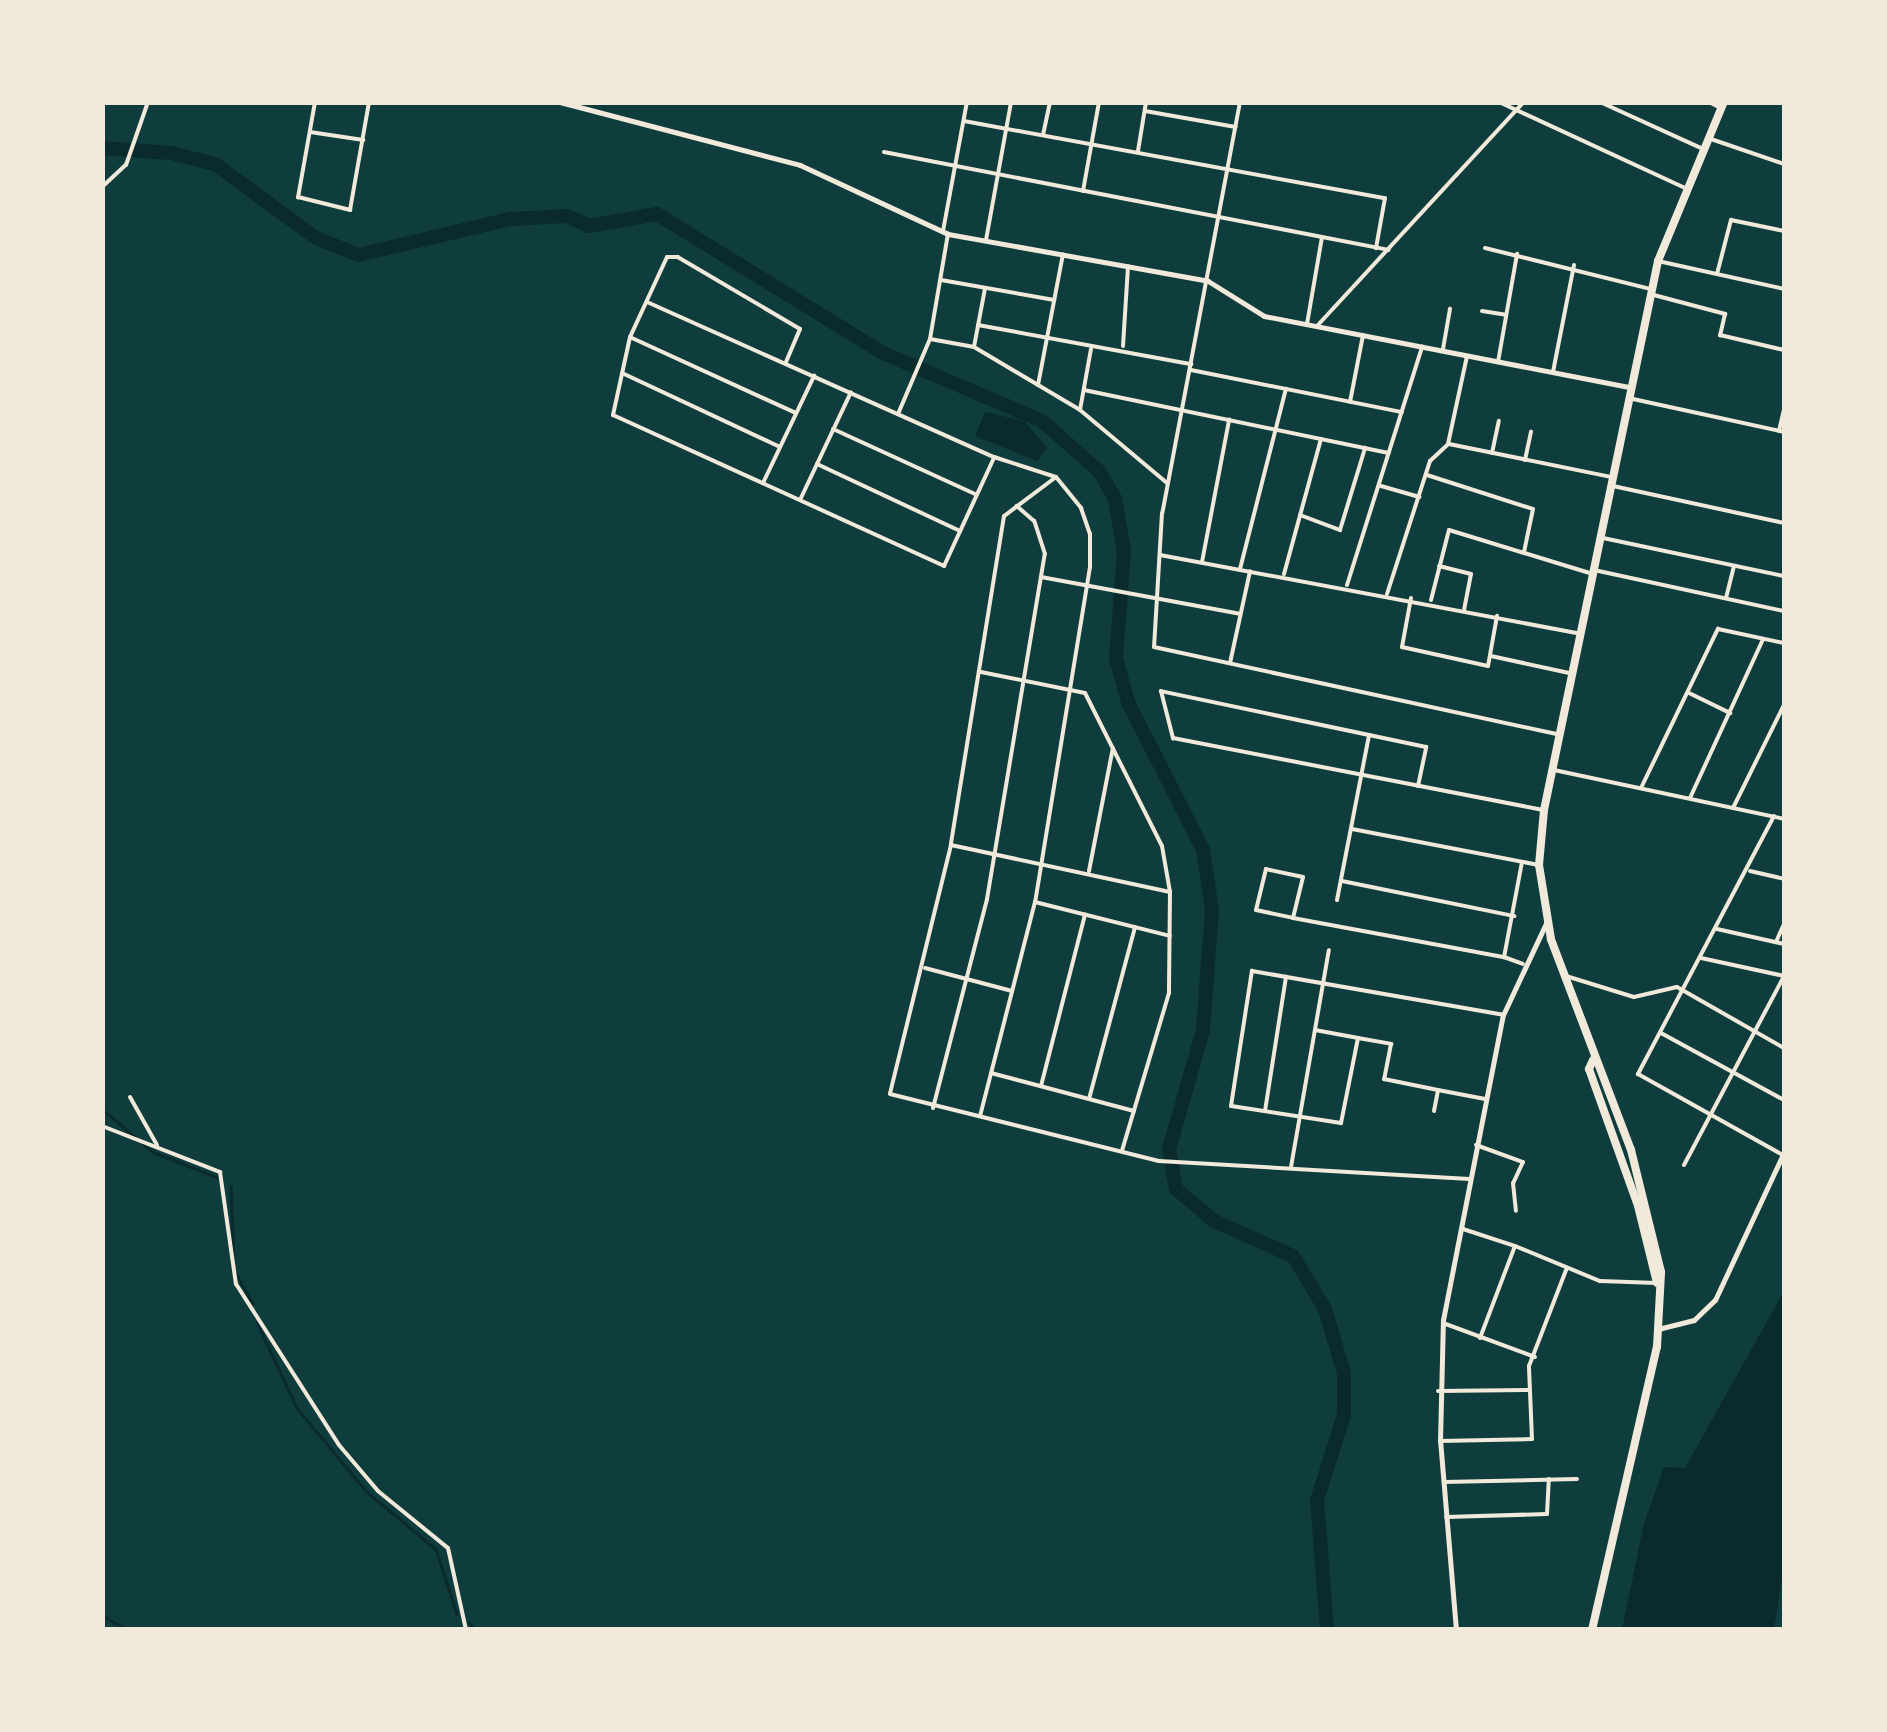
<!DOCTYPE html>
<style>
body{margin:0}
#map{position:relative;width:1887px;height:1732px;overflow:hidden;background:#0f3d3e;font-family:"PT Sans",sans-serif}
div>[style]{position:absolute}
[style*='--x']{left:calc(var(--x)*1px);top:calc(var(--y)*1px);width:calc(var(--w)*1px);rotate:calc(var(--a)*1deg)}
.water>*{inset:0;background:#0a2a2b}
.stream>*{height:2.5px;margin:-1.25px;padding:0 1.25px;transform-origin:1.25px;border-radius:1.25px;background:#0a2a2b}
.river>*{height:14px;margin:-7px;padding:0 7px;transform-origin:7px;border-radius:7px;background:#0a2a2b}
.minor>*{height:4px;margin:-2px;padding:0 2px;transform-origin:2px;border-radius:2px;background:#f1e9da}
.tertiary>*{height:5px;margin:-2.5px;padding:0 2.5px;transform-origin:2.5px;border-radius:2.5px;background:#f1e9da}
.trunk>*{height:8px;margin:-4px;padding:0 4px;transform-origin:4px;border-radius:4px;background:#f1e9da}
span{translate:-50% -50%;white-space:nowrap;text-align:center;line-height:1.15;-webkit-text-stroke:9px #f1e9da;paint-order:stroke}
.frame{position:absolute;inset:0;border:105px solid #f1e9da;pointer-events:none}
</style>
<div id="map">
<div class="water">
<i style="clip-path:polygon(985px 412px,1024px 421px,1047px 447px,1037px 461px,975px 436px)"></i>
<i style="clip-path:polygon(1784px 1291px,1784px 1564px,1774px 1629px,1622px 1629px,1644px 1524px,1664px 1467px,1685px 1468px)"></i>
</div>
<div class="stream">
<i style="--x:102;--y:1109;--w:67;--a:40.1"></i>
<i style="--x:153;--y:1152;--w:71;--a:21.5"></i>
<i style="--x:231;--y:1186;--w:74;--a:87.7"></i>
<i style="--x:236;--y:1273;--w:35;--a:61"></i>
<i style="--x:257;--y:1322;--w:95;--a:65.1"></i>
<i style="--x:297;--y:1408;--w:109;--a:50.2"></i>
<i style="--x:367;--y:1492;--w:89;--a:39.6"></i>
<i style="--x:436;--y:1549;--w:68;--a:72.1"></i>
<i style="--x:102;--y:1615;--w:29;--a:31"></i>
<i style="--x:469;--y:1622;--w:10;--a:53"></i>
</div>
<div class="river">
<i style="--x:102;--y:148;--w:69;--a:4.1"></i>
<i style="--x:171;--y:153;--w:45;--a:14"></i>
<i style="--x:215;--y:164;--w:125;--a:36.2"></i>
<i style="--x:316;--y:238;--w:45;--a:22"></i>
<i style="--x:358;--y:255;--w:156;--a:-13.3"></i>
<i style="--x:510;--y:219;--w:57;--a:-3"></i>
<i style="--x:567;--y:216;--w:24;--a:24"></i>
<i style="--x:589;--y:226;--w:69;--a:-10"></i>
<i style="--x:657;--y:214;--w:263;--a:31.6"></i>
<i style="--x:881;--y:352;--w:175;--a:23.2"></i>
<i style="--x:1042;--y:421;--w:76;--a:41.3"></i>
<i style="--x:1099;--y:471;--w:32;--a:60"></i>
<i style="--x:1115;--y:499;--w:53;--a:80.2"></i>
<i style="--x:1124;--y:551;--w:107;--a:94.3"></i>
<i style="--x:1116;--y:658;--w:46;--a:74.7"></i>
<i style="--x:1128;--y:702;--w:166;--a:63.1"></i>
<i style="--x:1203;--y:850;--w:61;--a:81.5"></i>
<i style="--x:1212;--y:910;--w:120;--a:94.3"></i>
<i style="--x:1203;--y:1030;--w:124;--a:105.9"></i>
<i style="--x:1169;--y:1149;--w:41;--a:80.1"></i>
<i style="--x:1176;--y:1189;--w:50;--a:40.1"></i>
<i style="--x:1214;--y:1221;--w:86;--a:23.9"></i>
<i style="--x:1293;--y:1256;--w:62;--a:58.9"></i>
<i style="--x:1325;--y:1309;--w:67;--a:73.5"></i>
<i style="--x:1344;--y:1373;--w:42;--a:90"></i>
<i style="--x:1344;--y:1415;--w:89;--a:107.6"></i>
<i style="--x:1317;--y:1500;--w:130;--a:85.6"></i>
</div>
<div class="minor">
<i style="--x:315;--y:102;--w:97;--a:100.1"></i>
<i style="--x:298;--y:197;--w:54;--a:14"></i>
<i style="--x:350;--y:210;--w:110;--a:-80"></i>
<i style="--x:1240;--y:102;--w:418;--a:100.7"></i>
<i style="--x:1162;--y:513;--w:134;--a:93.4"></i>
<i style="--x:1154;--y:647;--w:412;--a:12.2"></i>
<i style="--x:1499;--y:102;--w:205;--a:24.8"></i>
<i style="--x:1600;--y:102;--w:113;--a:24.5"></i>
<i style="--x:1709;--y:102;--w:13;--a:27"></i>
<i style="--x:1145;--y:111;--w:92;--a:10"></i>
<i style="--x:964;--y:121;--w:428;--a:10.4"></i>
<i style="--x:1385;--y:198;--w:51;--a:100.2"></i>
<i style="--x:310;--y:132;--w:54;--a:8.6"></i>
<i style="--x:1043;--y:135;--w:34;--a:-78"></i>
<i style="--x:1708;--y:138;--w:80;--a:18.9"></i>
<i style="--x:1138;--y:151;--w:50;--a:-80.7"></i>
<i style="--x:884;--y:152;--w:514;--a:10.98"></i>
<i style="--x:102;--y:187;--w:33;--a:-43"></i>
<i style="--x:126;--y:165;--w:67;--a:-70.8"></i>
<i style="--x:1083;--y:191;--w:90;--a:-79.8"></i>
<i style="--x:943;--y:231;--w:131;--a:-79.5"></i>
<i style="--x:986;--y:240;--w:140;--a:-79.7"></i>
<i style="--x:1485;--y:248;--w:171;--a:13.9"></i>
<i style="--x:1658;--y:261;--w:129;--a:12.5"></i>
<i style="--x:1717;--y:274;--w:56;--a:-75.5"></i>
<i style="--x:1731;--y:220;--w:54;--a:11.7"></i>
<i style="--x:941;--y:280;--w:115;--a:10"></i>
<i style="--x:1650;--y:294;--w:78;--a:14.9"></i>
<i style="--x:1725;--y:314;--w:22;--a:103"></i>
<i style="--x:1720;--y:335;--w:66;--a:13.2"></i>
<i style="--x:647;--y:302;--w:380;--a:24.1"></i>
<i style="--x:994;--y:457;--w:65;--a:17.9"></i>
<i style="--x:1056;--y:477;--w:40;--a:51"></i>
<i style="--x:1081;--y:508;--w:28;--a:71"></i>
<i style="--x:1090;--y:534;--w:33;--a:90"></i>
<i style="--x:1090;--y:567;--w:339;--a:99.3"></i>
<i style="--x:1035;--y:902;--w:221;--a:104.4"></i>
<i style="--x:1482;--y:311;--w:24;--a:9"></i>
<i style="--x:1307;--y:324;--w:88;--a:-80.2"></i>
<i style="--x:978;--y:325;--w:217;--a:10.4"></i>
<i style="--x:1317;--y:326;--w:305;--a:-47.3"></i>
<i style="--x:632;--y:338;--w:180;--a:24.6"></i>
<i style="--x:930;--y:339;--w:45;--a:10.3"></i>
<i style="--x:974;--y:347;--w:123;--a:30.7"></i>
<i style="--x:1080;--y:410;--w:114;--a:40"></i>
<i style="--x:1123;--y:346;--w:80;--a:-86.4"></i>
<i style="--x:974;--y:347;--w:60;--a:-79.4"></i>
<i style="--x:1443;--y:349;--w:41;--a:-80.1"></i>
<i style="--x:786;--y:362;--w:36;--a:-67"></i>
<i style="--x:800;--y:329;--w:142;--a:-149.5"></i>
<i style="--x:678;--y:257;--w:11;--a:180"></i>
<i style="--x:667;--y:257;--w:88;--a:114.8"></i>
<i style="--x:630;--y:337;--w:80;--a:102.3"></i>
<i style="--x:613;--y:415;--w:364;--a:24.5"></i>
<i style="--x:944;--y:566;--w:119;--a:-65.2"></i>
<i style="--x:1498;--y:362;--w:110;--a:-80"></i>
<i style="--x:1191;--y:370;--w:215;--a:11.3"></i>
<i style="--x:1553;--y:372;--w:109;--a:-78.9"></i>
<i style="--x:622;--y:373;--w:174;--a:25.1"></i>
<i style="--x:1038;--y:385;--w:133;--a:-79.2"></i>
<i style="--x:1084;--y:390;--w:311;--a:11.7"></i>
<i style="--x:1633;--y:399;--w:155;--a:12.3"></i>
<i style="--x:1350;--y:402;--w:68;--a:-79"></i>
<i style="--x:1080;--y:410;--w:62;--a:-79.8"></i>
<i style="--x:898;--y:414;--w:82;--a:-66.9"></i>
<i style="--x:930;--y:339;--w:107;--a:-80.3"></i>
<i style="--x:833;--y:429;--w:158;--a:24.6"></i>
<i style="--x:1779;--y:431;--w:23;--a:-77"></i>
<i style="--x:1449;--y:444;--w:165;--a:11.5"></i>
<i style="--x:1492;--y:453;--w:33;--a:-78"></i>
<i style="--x:1525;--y:460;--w:29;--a:-78"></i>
<i style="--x:817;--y:464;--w:158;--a:25.1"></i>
<i style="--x:1427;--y:475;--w:111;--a:17.8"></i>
<i style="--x:1533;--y:509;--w:44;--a:101.8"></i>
<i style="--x:1056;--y:477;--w:65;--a:143.1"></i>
<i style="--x:1004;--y:516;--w:333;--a:99.2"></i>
<i style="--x:951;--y:845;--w:256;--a:103.8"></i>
<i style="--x:890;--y:1094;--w:277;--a:14"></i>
<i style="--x:1159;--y:1161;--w:311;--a:3.3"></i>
<i style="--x:763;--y:483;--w:119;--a:-64.5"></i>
<i style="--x:1381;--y:486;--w:40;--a:16"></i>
<i style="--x:1613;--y:486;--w:175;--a:12.2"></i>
<i style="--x:800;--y:500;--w:119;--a:-64.7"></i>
<i style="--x:1300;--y:515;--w:43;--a:20.6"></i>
<i style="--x:1340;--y:530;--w:86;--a:-73"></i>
<i style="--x:1603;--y:538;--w:185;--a:11.9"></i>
<i style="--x:1160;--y:555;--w:425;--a:10.6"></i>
<i style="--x:1202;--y:562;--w:145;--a:-79.2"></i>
<i style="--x:1439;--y:566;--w:33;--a:14"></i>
<i style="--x:1471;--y:574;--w:36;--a:101"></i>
<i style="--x:1240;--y:569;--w:186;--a:-75.7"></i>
<i style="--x:1594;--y:570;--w:194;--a:12.2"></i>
<i style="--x:1284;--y:574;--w:140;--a:-74.7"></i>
<i style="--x:1041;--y:577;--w:202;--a:10.5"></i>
<i style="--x:1347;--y:585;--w:250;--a:-72.5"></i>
<i style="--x:1387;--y:594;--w:140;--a:-72.1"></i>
<i style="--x:1430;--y:461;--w:25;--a:-43"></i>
<i style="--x:1448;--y:444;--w:90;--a:-77.8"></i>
<i style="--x:1411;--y:598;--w:50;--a:100.4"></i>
<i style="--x:1402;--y:647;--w:88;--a:12.5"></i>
<i style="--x:1488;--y:666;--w:51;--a:-79.8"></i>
<i style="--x:1726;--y:598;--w:33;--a:-76"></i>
<i style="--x:1431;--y:600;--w:72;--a:-75.6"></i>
<i style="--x:1449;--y:530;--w:147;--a:17"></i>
<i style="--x:1491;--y:656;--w:80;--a:12.3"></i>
<i style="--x:1230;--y:663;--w:94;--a:-77.7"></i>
<i style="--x:981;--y:672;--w:106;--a:11.4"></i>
<i style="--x:1085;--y:693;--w:171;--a:63.3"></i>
<i style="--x:1162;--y:846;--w:47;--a:80.1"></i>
<i style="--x:1170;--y:892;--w:101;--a:90.6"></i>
<i style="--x:1169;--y:993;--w:165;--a:106.6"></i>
<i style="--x:1689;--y:693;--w:46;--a:26"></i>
<i style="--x:1554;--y:770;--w:235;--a:12"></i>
<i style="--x:1418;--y:786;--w:40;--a:-78"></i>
<i style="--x:1426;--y:747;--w:271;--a:-168.1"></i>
<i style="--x:1161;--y:691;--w:49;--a:75.7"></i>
<i style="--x:1173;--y:738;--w:377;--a:11"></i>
<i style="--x:1641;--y:788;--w:177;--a:-64.2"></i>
<i style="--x:1718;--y:629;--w:67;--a:12"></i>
<i style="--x:1690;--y:798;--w:175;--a:-65.3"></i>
<i style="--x:1733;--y:808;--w:115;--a:-63.7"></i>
<i style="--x:1774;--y:816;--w:292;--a:117.8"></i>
<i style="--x:1638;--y:1074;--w:166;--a:29.2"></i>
<i style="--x:1352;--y:829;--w:190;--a:10.9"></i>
<i style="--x:951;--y:845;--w:224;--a:12.1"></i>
<i style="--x:1522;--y:862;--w:97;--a:100.7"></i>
<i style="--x:1504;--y:957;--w:20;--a:20"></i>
<i style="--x:1089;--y:871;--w:125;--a:-79"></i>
<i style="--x:1750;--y:871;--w:35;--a:13"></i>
<i style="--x:1342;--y:881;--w:176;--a:11.5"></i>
<i style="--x:1337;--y:900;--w:168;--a:-79"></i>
<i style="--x:1035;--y:902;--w:139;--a:14.1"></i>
<i style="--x:1293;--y:918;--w:42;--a:-76.3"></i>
<i style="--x:1303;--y:877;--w:38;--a:-168"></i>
<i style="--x:1266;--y:869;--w:42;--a:103.7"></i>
<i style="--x:1256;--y:910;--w:38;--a:12"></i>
<i style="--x:1293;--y:918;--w:215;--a:10.5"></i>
<i style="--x:1717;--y:929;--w:69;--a:12.6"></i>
<i style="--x:1776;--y:942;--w:20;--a:-66"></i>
<i style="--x:1701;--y:958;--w:85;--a:12.2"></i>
<i style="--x:925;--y:968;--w:90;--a:14.8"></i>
<i style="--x:1566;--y:976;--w:71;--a:17.2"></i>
<i style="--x:1634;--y:997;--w:44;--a:-13.1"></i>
<i style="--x:1677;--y:987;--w:123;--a:29.7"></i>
<i style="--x:1315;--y:1030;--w:44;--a:10.5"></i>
<i style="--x:1358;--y:1038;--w:87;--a:101.3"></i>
<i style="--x:1341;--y:1123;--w:111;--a:-171.2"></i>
<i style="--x:1231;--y:1106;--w:137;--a:-81.2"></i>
<i style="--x:1252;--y:971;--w:255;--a:9.9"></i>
<i style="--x:1661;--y:1033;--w:140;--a:28.6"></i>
<i style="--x:1358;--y:1038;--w:34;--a:10"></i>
<i style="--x:1391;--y:1044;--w:36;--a:101"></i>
<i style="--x:1384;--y:1079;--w:55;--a:11.5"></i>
<i style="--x:991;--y:1073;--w:148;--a:14.9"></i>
<i style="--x:1041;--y:1086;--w:177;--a:-75.6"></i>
<i style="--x:130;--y:1097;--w:55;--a:60.6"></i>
<i style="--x:1089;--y:1099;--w:178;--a:-75"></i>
<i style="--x:933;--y:1108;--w:216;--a:-75.5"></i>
<i style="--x:987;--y:899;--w:350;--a:-80.5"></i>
<i style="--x:1045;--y:554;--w:35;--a:-108"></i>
<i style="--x:1034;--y:521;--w:23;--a:-139"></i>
<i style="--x:1265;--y:1111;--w:136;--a:-81.1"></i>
<i style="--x:1434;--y:1111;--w:21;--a:-79"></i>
<i style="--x:1438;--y:1090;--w:48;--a:10.8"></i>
<i style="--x:102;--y:1126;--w:127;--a:21.3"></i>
<i style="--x:220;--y:1172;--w:113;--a:81.9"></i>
<i style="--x:236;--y:1284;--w:191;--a:57.4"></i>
<i style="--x:339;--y:1445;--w:60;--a:49.7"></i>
<i style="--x:378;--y:1491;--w:90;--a:39.2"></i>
<i style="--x:448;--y:1548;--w:84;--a:77.6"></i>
<i style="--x:1476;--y:1145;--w:50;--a:19.9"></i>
<i style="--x:1523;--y:1162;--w:23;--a:115"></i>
<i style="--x:1513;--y:1183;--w:28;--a:84"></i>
<i style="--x:1684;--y:1165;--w:214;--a:-62.1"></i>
<i style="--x:1291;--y:1167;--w:220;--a:-80.1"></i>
<i style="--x:1463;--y:1229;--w:55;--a:18.1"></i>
<i style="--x:1443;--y:1323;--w:98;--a:20.3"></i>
<i style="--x:1480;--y:1338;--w:98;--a:-69.2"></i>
<i style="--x:1515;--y:1246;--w:92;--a:22.4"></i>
<i style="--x:1600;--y:1281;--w:57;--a:2"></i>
<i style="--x:1438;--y:1391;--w:91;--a:-0.6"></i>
<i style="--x:1440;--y:1441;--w:92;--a:-1.2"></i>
<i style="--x:1532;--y:1439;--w:73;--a:-92.4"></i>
<i style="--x:1529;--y:1366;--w:103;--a:-68.9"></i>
<i style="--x:1444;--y:1482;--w:133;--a:-1.3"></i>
<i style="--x:1446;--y:1517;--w:101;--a:-1.7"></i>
<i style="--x:1547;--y:1514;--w:35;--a:-87"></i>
</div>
<div class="tertiary">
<i style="--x:560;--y:102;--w:248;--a:14.7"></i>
<i style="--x:800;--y:165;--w:163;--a:25"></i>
<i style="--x:948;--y:234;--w:264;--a:10.2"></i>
<i style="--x:1208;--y:281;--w:66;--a:32"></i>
<i style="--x:1264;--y:316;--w:373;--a:11"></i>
<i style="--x:1658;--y:1329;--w:37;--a:-14"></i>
<i style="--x:1694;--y:1320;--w:29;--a:-44"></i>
<i style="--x:1715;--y:1300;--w:163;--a:-65"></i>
<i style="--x:1456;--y:1630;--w:190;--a:-94.8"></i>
<i style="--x:1440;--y:1441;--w:121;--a:-88.6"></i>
<i style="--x:1443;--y:1320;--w:311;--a:-78.9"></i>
<i style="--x:1503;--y:1015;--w:104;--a:-64.9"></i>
</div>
<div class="trunk">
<i style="--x:1593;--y:1060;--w:10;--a:114"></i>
<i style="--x:1589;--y:1069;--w:145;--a:70.3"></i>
<i style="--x:1638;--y:1206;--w:79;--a:76.1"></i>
<i style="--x:1592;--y:1630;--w:290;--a:-77.1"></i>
<i style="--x:1657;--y:1347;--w:75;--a:-86.9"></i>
<i style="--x:1661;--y:1272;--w:126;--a:-103.8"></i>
<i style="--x:1631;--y:1150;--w:226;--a:-110.8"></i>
<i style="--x:1551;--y:939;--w:75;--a:-99.2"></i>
<i style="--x:1539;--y:865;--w:55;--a:-84.8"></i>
<i style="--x:1544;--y:810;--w:561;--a:-78.27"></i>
<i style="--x:1658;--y:261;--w:172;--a:-67.5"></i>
</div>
<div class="frame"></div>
</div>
